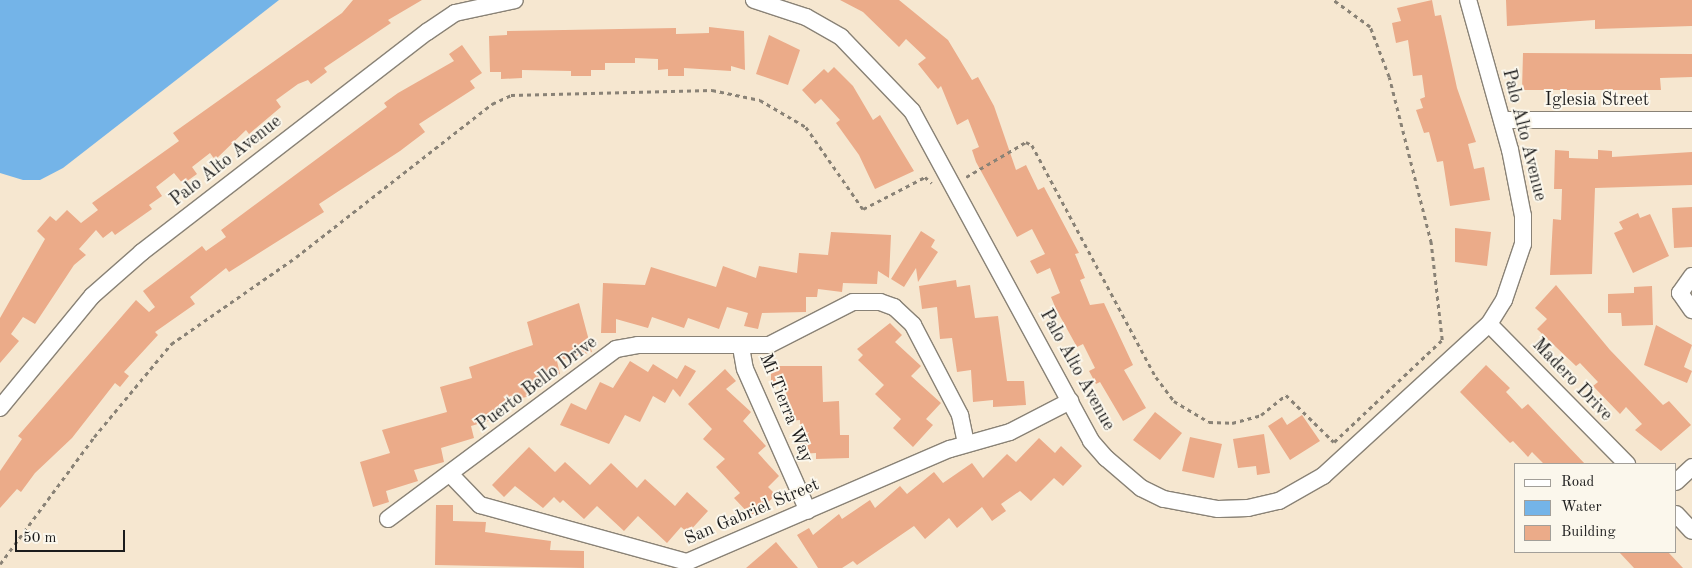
<!DOCTYPE html>
<style>
body{margin:0}
#map{position:relative;width:1692px;height:568px;overflow:hidden;background:#f6e7d0;font-family:"Old Standard TT",serif}
div>[style]{position:absolute}
[style*='--x']{left:calc(var(--x)*1px);top:calc(var(--y)*1px);width:calc(var(--w)*1px);rotate:calc(var(--a)*1deg)}
.water>*{inset:0;background:#74b4e8}
.building>*{inset:0;background:#ebab89}
.path>*{height:2.5px;margin-top:-1.25px;transform-origin:0;background:repeating-linear-gradient(90deg,#898276 0 4px,transparent 0 8px)}
.roads{filter:drop-shadow(1px 0 #898276) drop-shadow(-1px 0 #898276) drop-shadow(0 1px #898276) drop-shadow(0 -1px #898276)}
.street>*{height:16px;margin:-8px;padding:0 8px;transform-origin:8px;border-radius:8px;background:#fff}
span{translate:-50% -50%;white-space:nowrap;text-align:center;line-height:1.15;-webkit-text-stroke:4px #fbf7ec;paint-order:stroke}
.street-label{font-size:18px;color:#1c1c1c}
.legend{position:absolute;left:1514px;top:463px;width:162px;height:90px;box-sizing:border-box;background:#fbf7ec;border:1px solid #a29f99;margin:0;padding:6px 9px;list-style:none;font-size:15px;color:#1c1c1c}
.legend li{display:flex;align-items:center;gap:10px;height:25px}
.legend b{width:25px;border:1px solid #a29f99}
.scale{position:absolute;left:15px;top:530px;width:110px;height:22px;box-sizing:border-box;border:2px solid #1c1c1c;border-top:0;padding-left:6px;font-size:15px;line-height:18px;white-space:nowrap;color:#1c1c1c;-webkit-text-stroke:4px #fbf7ec;paint-order:stroke}
</style>
<div id="map">
<div class="water">
<i style="clip-path:polygon(0 0,279px 0,63px 168px,40px 180px,23px 180px,0 173px)"></i>
</div>
<div class="building">
<i style="clip-path:polygon(353px 0,422px 0,388px 20px,391px 23px,324px 68px,327px 72px,311px 84px,308px 80px,298px 84px,276px 100px,281px 107px,249px 134px,246px 130px,215px 160px,210px 153px,192px 167px,197px 174px,183px 184px,174px 173px,156px 187px,162px 196px,149px 205px,152px 209px,115px 235px,112px 231px,103px 238px,96px 230px,79px 249px,86px 255px,74px 265px,35px 324px,23px 317px,11px 334px,19px 341px,0 363px,0 318px,45px 239px,37px 231px,50px 216px,56px 221px,67px 210px,81px 223px,98px 210px,92px 203px,179px 141px,173px 133px,342px 13px)"></i>
<i style="clip-path:polygon(840px 0,899px 0,948px 40px,972px 80px,978px 77px,994px 106px,1016px 170px,1026px 165px,1038px 190px,1044px 187px,1079px 253px,1075px 254px,1085px 278px,1080px 280px,1090px 305px,1104px 303px,1133px 365px,1124px 370px,1146px 408px,1123px 421px,1100px 382px,1096px 384px,1089px 371px,1095px 368px,1083px 344px,1077px 347px,1056px 309px,1051px 297px,1060px 293px,1050px 268px,1037px 274px,1030px 261px,1045px 254px,1032px 229px,1017px 237px,976px 162px,972px 150px,979px 147px,968px 119px,957px 125px,941px 86px,938px 89px,918px 64px,926px 58px,906px 39px,899px 47px,863px 12px)"></i>
<i style="clip-path:polygon(1432px 0,1435px 16px,1441px 15px,1457px 88px,1476px 142px,1468px 144px,1474px 169px,1484px 167px,1490px 200px,1450px 206px,1443px 161px,1437px 162px,1429px 132px,1424px 133px,1416px 110px,1423px 108px,1420px 99px,1425px 97px,1422px 75px,1413px 76px,1408px 40px,1396px 43px,1392px 23px,1401px 21px,1397px 8px)"></i>
<i style="clip-path:polygon(1506px 0,1692px 0,1692px 26px,1595px 29px,1595px 20px,1507px 26px)"></i>
<i style="clip-path:polygon(709px 27px,744px 31px,745px 70px,731px 66px,731px 71px,684px 68px,684px 76px,668px 76px,668px 69px,658px 70px,658px 59px,635px 58px,635px 63px,605px 63px,605px 70px,591px 70px,591px 76px,571px 76px,571px 71px,522px 70px,522px 78px,501px 79px,501px 72px,490px 72px,489px 36px,507px 35px,507px 31px,676px 28px,676px 34px,709px 33px)"></i>
<i style="clip-path:polygon(769px 35px,800px 50px,788px 85px,756px 74px)"></i>
<i style="clip-path:polygon(462px 45px,482px 73px,470px 81px,475px 88px,419px 124px,425px 132px,400px 151px,319px 204px,324px 212px,229px 272px,226px 268px,190px 297px,195px 304px,155px 332px,158px 335px,124px 372px,129px 376px,120px 387px,115px 383px,72px 438px,35px 473px,21px 492px,17px 489px,0 508px,0 471px,22px 439px,18px 436px,136px 300px,149px 312px,155px 307px,143px 291px,202px 246px,206px 251px,226px 237px,221px 230px,387px 107px,384px 103px,398px 93px,454px 61px,449px 54px)"></i>
<i style="clip-path:polygon(1523px 53px,1692px 54px,1692px 77px,1660px 78px,1661px 90px,1522px 90px)"></i>
<i style="clip-path:polygon(834px 67px,853px 86px,873px 120px,880px 115px,914px 171px,875px 189px,859px 155px,836px 123px,840px 120px,821px 99px,815px 104px,802px 90px,824px 69px,828px 73px)"></i>
<i style="clip-path:polygon(1555px 150px,1569px 151px,1569px 158px,1598px 159px,1598px 150px,1612px 151px,1612px 157px,1692px 152px,1692px 185px,1595px 188px,1592px 274px,1550px 275px,1553px 219px,1561px 220px,1562px 189px,1554px 189px)"></i>
<i style="clip-path:polygon(1692px 207px,1692px 247px,1674px 248px,1672px 208px)"></i>
<i style="clip-path:polygon(1638px 213px,1640px 218px,1650px 214px,1669px 256px,1633px 273px,1614px 233px,1623px 229px,1619px 222px)"></i>
<i style="clip-path:polygon(1455px 228px,1491px 232px,1487px 266px,1455px 262px)"></i>
<i style="clip-path:polygon(921px 231px,935px 240px,931px 247px,938px 252px,918px 282px,916px 268px,904px 287px,891px 279px)"></i>
<i style="clip-path:polygon(831px 232px,891px 235px,889px 278px,878px 271px,877px 284px,843px 283px,842px 292px,818px 289px,817px 297px,806px 297px,806px 312px,762px 313px,758px 329px,744px 326px,748px 313px,727px 307px,719px 329px,688px 318px,684px 328px,652px 317px,648px 328px,616px 319px,616px 333px,601px 333px,603px 283px,645px 285px,651px 267px,716px 287px,723px 266px,756px 278px,759px 266px,797px 273px,799px 253px,828px 255px)"></i>
<i style="clip-path:polygon(956px 280px,957px 287px,970px 285px,975px 318px,998px 316px,1007px 381px,1024px 381px,1026px 405px,993px 407px,993px 400px,973px 402px,971px 370px,957px 372px,952px 338px,940px 339px,937px 307px,922px 309px,919px 286px)"></i>
<i style="clip-path:polygon(1556px 285px,1610px 350px,1663px 405px,1669px 401px,1691px 425px,1661px 451px,1635px 430px,1642px 424px,1626px 407px,1620px 414px,1593px 386px,1598px 382px,1580px 363px,1576px 366px,1537px 329px,1547px 319px,1535px 308px)"></i>
<i style="clip-path:polygon(1652px 286px,1653px 325px,1622px 326px,1621px 313px,1608px 313px,1608px 294px,1634px 293px,1634px 287px)"></i>
<i style="clip-path:polygon(579px 303px,592px 352px,557px 361px,560px 374px,527px 383px,530px 396px,499px 404px,502px 417px,471px 426px,474px 438px,441px 448px,444px 462px,414px 470px,418px 481px,386px 491px,389px 502px,373px 507px,360px 462px,390px 453px,382px 430px,447px 412px,440px 387px,472px 378px,469px 367px,533px 345px,527px 322px)"></i>
<i style="clip-path:polygon(890px 323px,902px 335px,895px 342px,921px 366px,911px 376px,941px 403px,926px 419px,933px 425px,913px 447px,893px 428px,901px 419px,875px 394px,884px 385px,858px 360px,863px 355px,857px 349px)"></i>
<i style="clip-path:polygon(1656px 325px,1692px 345px,1684px 367px,1692px 371px,1687px 383px,1644px 365px)"></i>
<i style="clip-path:polygon(630px 361px,648px 372px,653px 364px,677px 379px,685px 365px,696px 371px,680px 397px,673px 389px,665px 403px,653px 396px,640px 422px,625px 415px,609px 444px,560px 425px,571px 403px,586px 410px,600px 382px,613px 388px)"></i>
<i style="clip-path:polygon(1486px 365px,1510px 388px,1506px 392px,1522px 409px,1528px 404px,1585px 464px,1544px 464px,1532px 452px,1528px 457px,1513px 441px,1510px 443px,1460px 392px)"></i>
<i style="clip-path:polygon(771px 366px,822px 366px,823px 402px,839px 401px,840px 435px,849px 435px,849px 458px,816px 459px,816px 453px,801px 454px,800px 420px,787px 421px,786px 386px,771px 386px)"></i>
<i style="clip-path:polygon(725px 369px,736px 381px,726px 389px,751px 412px,743px 421px,766px 446px,758px 453px,779px 476px,768px 487px,776px 495px,752px 517px,734px 498px,740px 493px,716px 467px,725px 459px,703px 439px,712px 429px,688px 404px)"></i>
<i style="clip-path:polygon(1155px 412px,1182px 433px,1160px 460px,1133px 440px)"></i>
<i style="clip-path:polygon(1302px 415px,1320px 441px,1290px 460px,1268px 426px,1282px 417px,1287px 425px)"></i>
<i style="clip-path:polygon(1264px 434px,1270px 473px,1257px 475px,1256px 466px,1238px 468px,1233px 439px)"></i>
<i style="clip-path:polygon(1190px 437px,1222px 444px,1214px 478px,1182px 471px)"></i>
<i style="clip-path:polygon(1039px 438px,1055px 453px,1061px 446px,1082px 466px,1063px 486px,1054px 478px,1031px 501px,1020px 491px,1001px 504px,1006px 511px,992px 521px,982px 507px,957px 528px,949px 518px,925px 539px,914px 526px,857px 565px,853px 561px,842px 568px,818px 568px,797px 535px,809px 528px,813px 535px,839px 514px,842px 519px,870px 500px,875px 508px,900px 486px,907px 494px,934px 472px,943px 483px,972px 463px,983px 478px,1007px 454px,1016px 462px)"></i>
<i style="clip-path:polygon(529px 447px,555px 472px,565px 462px,590px 485px,611px 463px,637px 488px,645px 479px,675px 506px,687px 492px,708px 511px,688px 533px,681px 527px,667px 543px,638px 516px,624px 531px,597px 506px,584px 519px,563px 500px,560px 503px,554px 497px,543px 508px,515px 486px,504px 497px,492px 485px)"></i>
<i style="clip-path:polygon(436px 505px,453px 505px,453px 521px,486px 522px,485px 532px,551px 541px,550px 550px,584px 551px,584px 568px,435px 565px)"></i>
<i style="clip-path:polygon(776px 542px,798px 568px,746px 568px)"></i>
<i style="clip-path:polygon(1619px 552px,1668px 552px,1683px 568px,1634px 568px)"></i>
</div>
<div class="path">
<i style="--x:966;--y:177;--w:69;--a:-30.3"></i>
<i style="--x:1026;--y:142;--w:7;--a:27"></i>
<i style="--x:1032;--y:145;--w:263;--a:61.9"></i>
<i style="--x:1156;--y:377;--w:30;--a:53"></i>
<i style="--x:1174;--y:401;--w:41;--a:31"></i>
<i style="--x:1209;--y:422;--w:23;--a:2"></i>
<i style="--x:1232;--y:423;--w:30;--a:-15"></i>
<i style="--x:1261;--y:415;--w:32;--a:-39"></i>
<i style="--x:1286;--y:395;--w:67;--a:44.4"></i>
<i style="--x:1334;--y:442;--w:149;--a:-43.4"></i>
<i style="--x:1442;--y:340;--w:98;--a:-96.5"></i>
<i style="--x:1431;--y:243;--w:171;--a:-104.2"></i>
<i style="--x:1389;--y:77;--w:53;--a:-110.8"></i>
<i style="--x:1370;--y:27;--w:46;--a:-143.9"></i>
<i style="--x:0;--y:564;--w:158;--a:-53.5"></i>
<i style="--x:94;--y:437;--w:121;--a:-50.4"></i>
<i style="--x:171;--y:344;--w:152;--a:-34.8"></i>
<i style="--x:296;--y:257;--w:249;--a:-38"></i>
<i style="--x:492;--y:104;--w:21;--a:-25"></i>
<i style="--x:511;--y:95;--w:201;--a:-1.4"></i>
<i style="--x:712;--y:90;--w:49;--a:11.8"></i>
<i style="--x:760;--y:100;--w:53;--a:30.4"></i>
<i style="--x:806;--y:127;--w:100;--a:55.2"></i>
<i style="--x:863;--y:209;--w:70;--a:-27.3"></i>
<i style="--x:925;--y:177;--w:9;--a:41"></i>
</div>
<div class="roads">
<div class="street">
<i style="--x:754;--y:0;--w:55;--a:18.1"></i>
<i style="--x:806;--y:17;--w:40;--a:29.7"></i>
<i style="--x:841;--y:37;--w:103;--a:46.2"></i>
<i style="--x:912;--y:111;--w:375;--a:61.5"></i>
<i style="--x:1091;--y:441;--w:23;--a:49"></i>
<i style="--x:1106;--y:458;--w:46;--a:40.6"></i>
<i style="--x:1141;--y:488;--w:25;--a:26"></i>
<i style="--x:1164;--y:499;--w:55;--a:10.5"></i>
<i style="--x:1218;--y:509;--w:30;--a:-2"></i>
<i style="--x:1248;--y:508;--w:32;--a:-13"></i>
<i style="--x:1279;--y:501;--w:51;--a:-29.6"></i>
<i style="--x:1323;--y:476;--w:225;--a:-42.5"></i>
<i style="--x:1489;--y:324;--w:28;--a:-58"></i>
<i style="--x:1504;--y:300;--w:59;--a:-71.3"></i>
<i style="--x:1523;--y:244;--w:28;--a:-90"></i>
<i style="--x:1523;--y:216;--w:67;--a:-101.1"></i>
<i style="--x:1510;--y:150;--w:156;--a:-105.6"></i>
<i style="--x:1502;--y:120;--w:190;--a:0"></i>
<i style="--x:1692;--y:276;--w:21;--a:125"></i>
<i style="--x:1680;--y:293;--w:21;--a:55"></i>
<i style="--x:1489;--y:324;--w:197;--a:45.4"></i>
<i style="--x:741;--y:347;--w:22;--a:80"></i>
<i style="--x:745;--y:369;--w:155;--a:66.1"></i>
<i style="--x:0;--y:408;--w:145;--a:-50.6"></i>
<i style="--x:92;--y:296;--w:67;--a:-41.3"></i>
<i style="--x:142;--y:252;--w:360;--a:-37.7"></i>
<i style="--x:427;--y:32;--w:34;--a:-34"></i>
<i style="--x:455;--y:13;--w:61;--a:-12.2"></i>
<i style="--x:451;--y:475;--w:42;--a:46"></i>
<i style="--x:480;--y:505;--w:215;--a:15.4"></i>
<i style="--x:687;--y:562;--w:286;--a:-23.3"></i>
<i style="--x:950;--y:449;--w:62;--a:-15.8"></i>
<i style="--x:1010;--y:432;--w:68;--a:-27.3"></i>
<i style="--x:1676;--y:482;--w:22;--a:-43"></i>
<i style="--x:1676;--y:514;--w:23;--a:47"></i>
<i style="--x:388;--y:519;--w:284;--a:-36.7"></i>
<i style="--x:616;--y:349;--w:22;--a:-10"></i>
<i style="--x:638;--y:345;--w:131;--a:0"></i>
<i style="--x:769;--y:345;--w:94;--a:-27.1"></i>
<i style="--x:853;--y:302;--w:27;--a:0"></i>
<i style="--x:880;--y:302;--w:15;--a:20"></i>
<i style="--x:894;--y:307;--w:26;--a:43"></i>
<i style="--x:913;--y:325;--w:102;--a:62.4"></i>
<i style="--x:960;--y:415;--w:29;--a:78"></i>
</div>
</div>
<div class="street-label">
<span style="left:1597px;top:100px">Iglesia Street</span>
<span style="left:1524px;top:135px;rotate:76deg">Palo Alto Avenue</span>
<span style="left:226px;top:161px;rotate:-38deg">Palo Alto Avenue</span>
<span style="left:1077px;top:370px;rotate:61deg">Palo Alto Avenue</span>
<span style="left:1572px;top:380px;rotate:46deg">Madero Drive</span>
<span style="left:537px;top:384px;rotate:-37deg">Puerto Bello Drive</span>
<span style="left:786px;top:408px;rotate:68deg">Mi Tierra Way</span>
<span style="left:752px;top:512px;rotate:-23deg">San Gabriel Street</span>
</div>
<ul class="legend">
<li><b style="height:6px;background:#fff"></b>Road</li>
<li><b style="height:14px;background:#74b4e8"></b>Water</li>
<li><b style="height:14px;background:#ebab89"></b>Building</li>
</ul>
<div class="scale">50 m</div>
</div>
